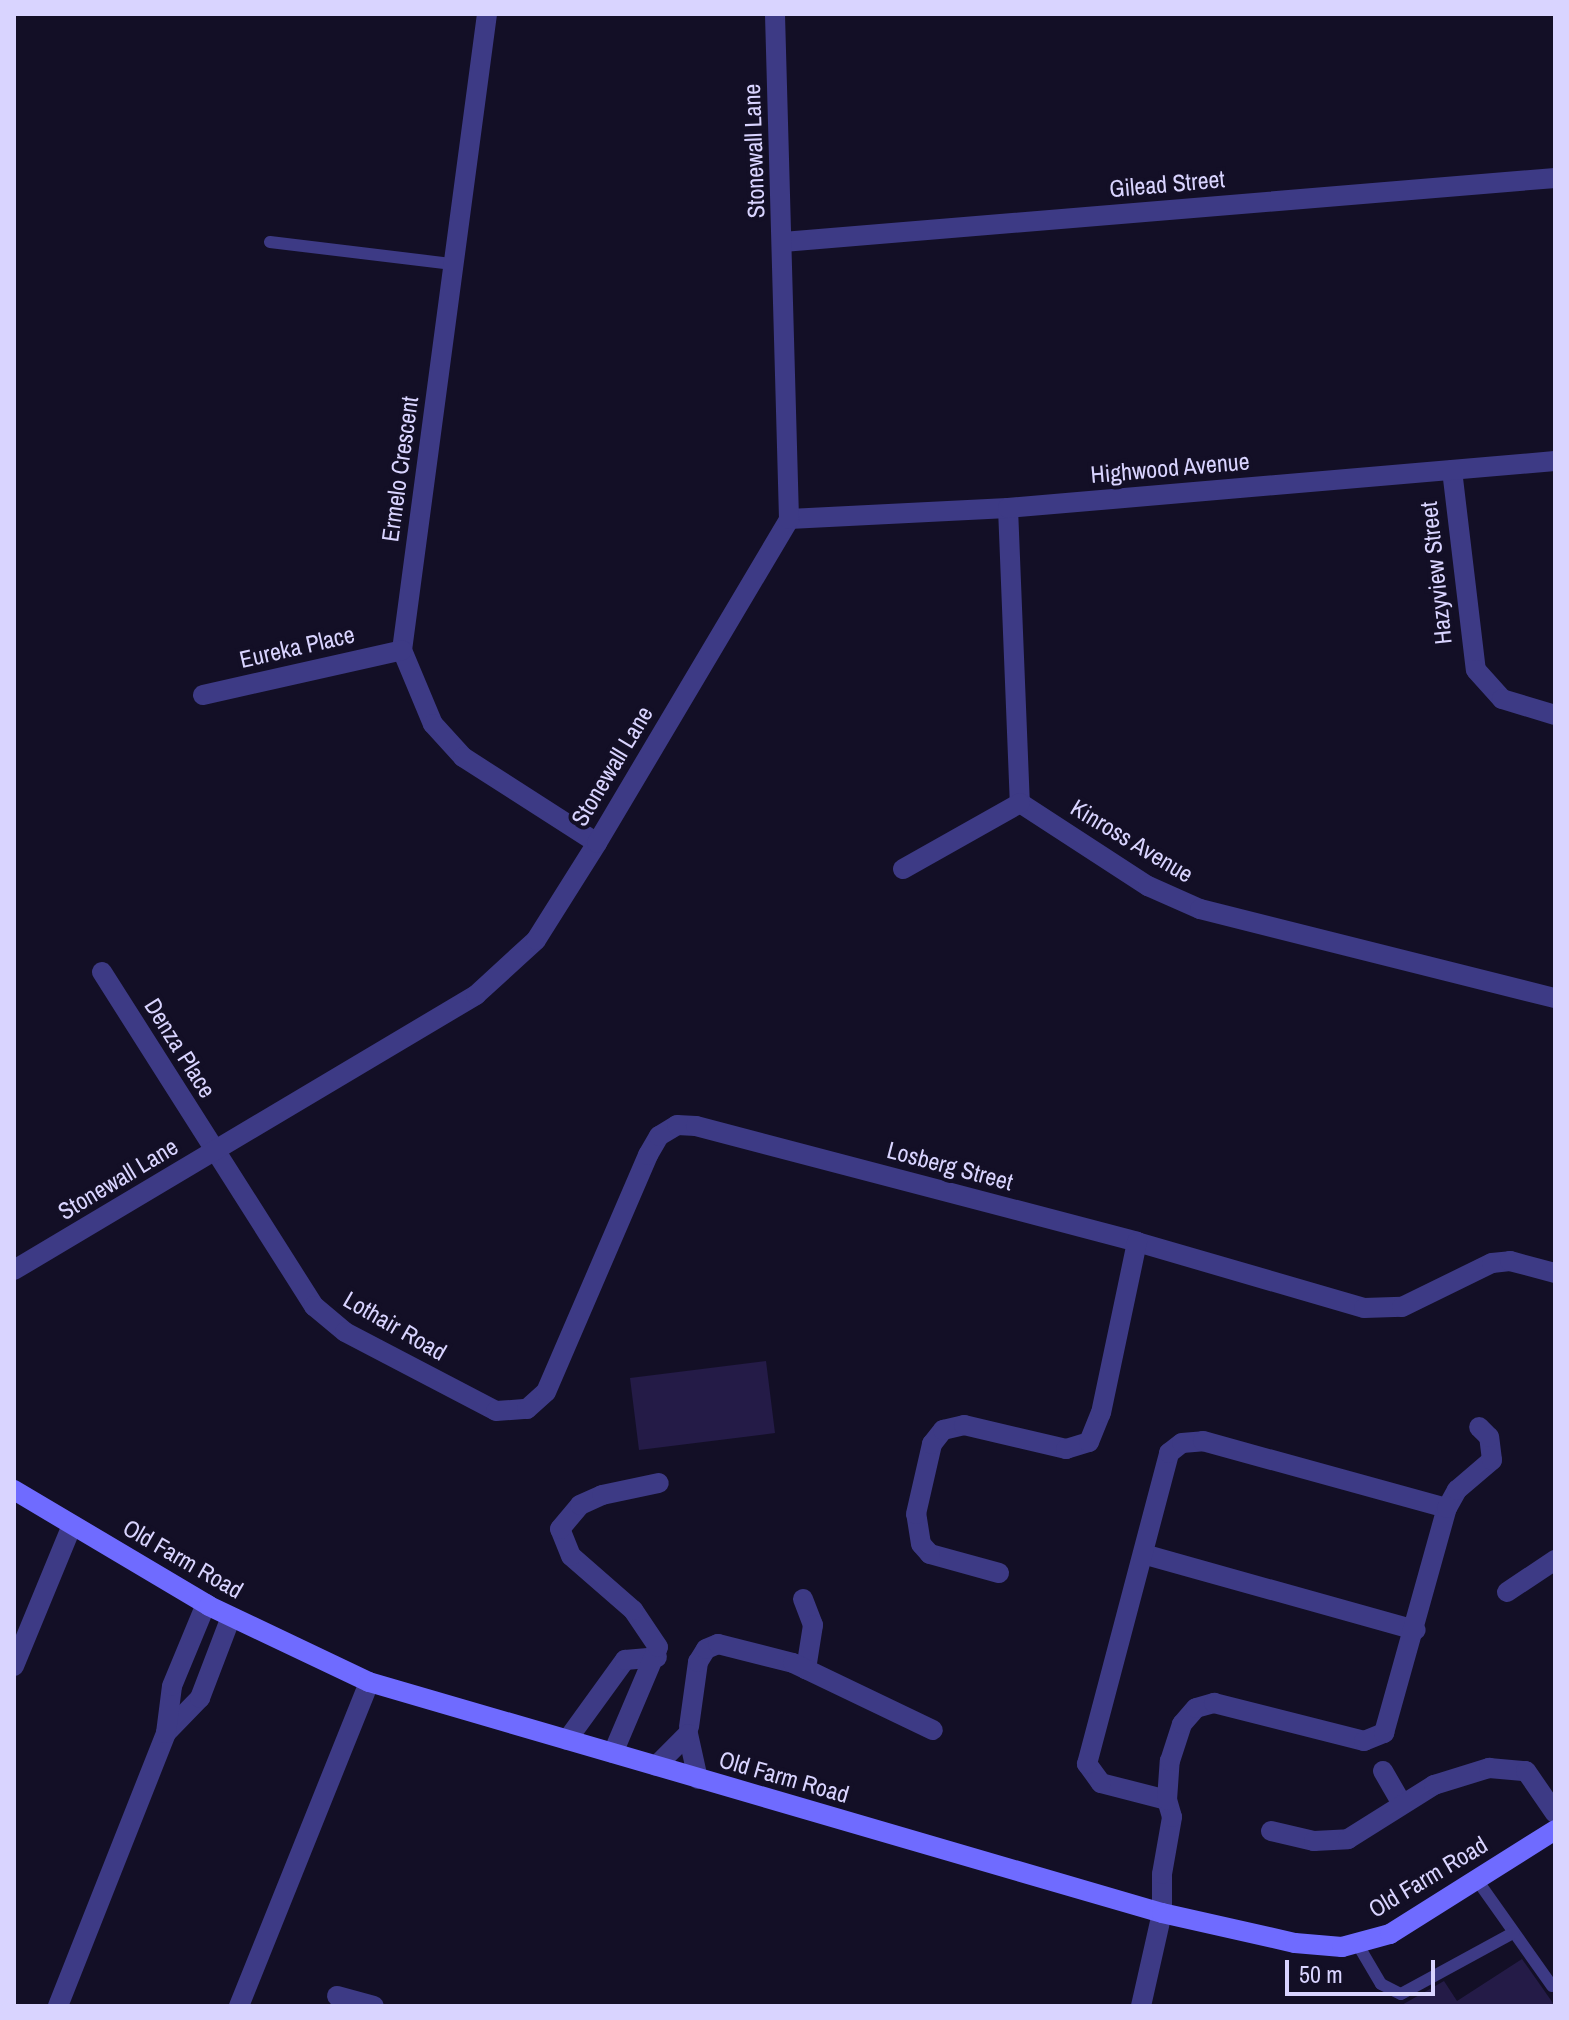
<!DOCTYPE html>
<style>
body{margin:0}
#map{position:relative;width:1569px;height:2020px;overflow:hidden;background:#130f26;font-family:"Archivo Narrow",sans-serif}
div>[style]{position:absolute}
[style*='--x']{left:calc(var(--x)*1px);top:calc(var(--y)*1px);width:calc(var(--w)*1px);rotate:calc(var(--a)*1deg)}
.building>*{inset:0;background:#241b47}
.lane>*{height:12px;margin:-6px;padding:0 6px;transform-origin:6px;border-radius:6px;background:#3d3a85}
.street>*{height:20px;margin:-10px;padding:0 10px;transform-origin:10px;border-radius:10px;background:#3d3a85}
.secondary>*{height:20px;margin:-10px;padding:0 10px;transform-origin:10px;border-radius:10px;background:#6f6bff}
span{translate:-50% -50%;white-space:nowrap;text-align:center;line-height:1.15;-webkit-text-stroke:8px #130f26;paint-order:stroke}
.street-label{font-size:24px;color:#d9d4ff}
.frame{position:absolute;inset:0;border:16px solid #d9d4ff;pointer-events:none}
.scale{position:absolute;left:1285px;top:1960px;width:150px;height:36px;box-sizing:border-box;border:4px solid #d9d4ff;border-top:0;padding-left:10px;font-size:24px;line-height:28px;white-space:nowrap;color:#d9d4ff;-webkit-text-stroke:6px #130f26;paint-order:stroke}
</style>
<div id="map">
<div class="building">
<i style="clip-path:polygon(766px 1361px,775px 1433px,639px 1450px,630px 1378px)"></i>
<i style="clip-path:polygon(1522px 1959px,1555px 2006px,1400px 2006px,1444px 1981px,1457px 2001px)"></i>
</div>
<div class="lane">
<i style="--x:270;--y:242;--w:184;--a:6.9"></i>
<i style="--x:1477;--y:1880;--w:130;--a:54.7"></i>
<i style="--x:1358;--y:1945;--w:45;--a:59.5"></i>
<i style="--x:1381;--y:1984;--w:22;--a:27"></i>
<i style="--x:1401;--y:1994;--w:128;--a:-28.6"></i>
</div>
<div class="street">
<i style="--x:487;--y:14;--w:642;--a:97.61"></i>
<i style="--x:402;--y:650;--w:80;--a:67.3"></i>
<i style="--x:433;--y:724;--w:45;--a:47.7"></i>
<i style="--x:463;--y:757;--w:159;--a:32.7"></i>
<i style="--x:783;--y:242;--w:775;--a:-4.74"></i>
<i style="--x:1452;--y:470;--w:201;--a:83.2"></i>
<i style="--x:1476;--y:670;--w:39;--a:48"></i>
<i style="--x:1502;--y:699;--w:55;--a:16.8"></i>
<i style="--x:1008;--y:508;--w:295;--a:87.7"></i>
<i style="--x:1020;--y:803;--w:153;--a:33"></i>
<i style="--x:1148;--y:886;--w:57;--a:23.9"></i>
<i style="--x:1200;--y:909;--w:366;--a:14.1"></i>
<i style="--x:789;--y:519;--w:219;--a:-2.9"></i>
<i style="--x:1008;--y:508;--w:549;--a:-4.91"></i>
<i style="--x:203;--y:695;--w:204;--a:-12.7"></i>
<i style="--x:903;--y:869;--w:134;--a:-29.4"></i>
<i style="--x:102;--y:972;--w:396;--a:57.6"></i>
<i style="--x:314;--y:1306;--w:40;--a:40"></i>
<i style="--x:345;--y:1332;--w:170;--a:27.6"></i>
<i style="--x:496;--y:1411;--w:31;--a:-4"></i>
<i style="--x:527;--y:1409;--w:25;--a:-42"></i>
<i style="--x:546;--y:1392;--w:258;--a:-66.7"></i>
<i style="--x:648;--y:1155;--w:22;--a:-60"></i>
<i style="--x:659;--y:1136;--w:21;--a:-31"></i>
<i style="--x:677;--y:1125;--w:19;--a:3"></i>
<i style="--x:696;--y:1126;--w:456;--a:14.7"></i>
<i style="--x:1137;--y:1242;--w:236;--a:16.2"></i>
<i style="--x:1364;--y:1308;--w:38;--a:-2"></i>
<i style="--x:1402;--y:1307;--w:100;--a:-26.1"></i>
<i style="--x:1492;--y:1263;--w:18;--a:-6"></i>
<i style="--x:1510;--y:1261;--w:47;--a:14.9"></i>
<i style="--x:14;--y:1270;--w:538;--a:-30.76"></i>
<i style="--x:476;--y:995;--w:81;--a:-42.5"></i>
<i style="--x:536;--y:940;--w:115;--a:-57.8"></i>
<i style="--x:597;--y:843;--w:377;--a:-59.3"></i>
<i style="--x:789;--y:519;--w:505;--a:-91.59"></i>
<i style="--x:1143;--y:1554;--w:283;--a:15.6"></i>
<i style="--x:999;--y:1573;--w:72;--a:-164.6"></i>
<i style="--x:930;--y:1554;--w:13;--a:-132"></i>
<i style="--x:921;--y:1544;--w:30;--a:-99"></i>
<i style="--x:916;--y:1514;--w:72;--a:-77.1"></i>
<i style="--x:932;--y:1444;--w:18;--a:-52"></i>
<i style="--x:943;--y:1430;--w:22;--a:-13"></i>
<i style="--x:964;--y:1425;--w:105;--a:13.2"></i>
<i style="--x:1066;--y:1449;--w:24;--a:-17"></i>
<i style="--x:1089;--y:1442;--w:31;--a:-68"></i>
<i style="--x:1101;--y:1413;--w:175;--a:-78.1"></i>
<i style="--x:1507;--y:1592;--w:58;--a:-33.7"></i>
<i style="--x:803;--y:1599;--w:28;--a:69"></i>
<i style="--x:813;--y:1625;--w:45;--a:99"></i>
<i style="--x:14;--y:1666;--w:152;--a:-67.6"></i>
<i style="--x:689;--y:1727;--w:66;--a:-82.1"></i>
<i style="--x:698;--y:1662;--w:15;--a:-58"></i>
<i style="--x:706;--y:1649;--w:13;--a:-23"></i>
<i style="--x:718;--y:1644;--w:77;--a:14.2"></i>
<i style="--x:793;--y:1663;--w:155;--a:25.6"></i>
<i style="--x:166;--y:1733;--w:49;--a:-45.8"></i>
<i style="--x:200;--y:1698;--w:87;--a:-69.1"></i>
<i style="--x:688;--y:1734;--w:46;--a:77.5"></i>
<i style="--x:567;--y:1740;--w:99;--a:-54.1"></i>
<i style="--x:625;--y:1660;--w:32;--a:-5"></i>
<i style="--x:613;--y:1753;--w:115;--a:-67"></i>
<i style="--x:658;--y:1647;--w:45;--a:-124"></i>
<i style="--x:633;--y:1610;--w:82;--a:-138.9"></i>
<i style="--x:571;--y:1556;--w:29;--a:-112"></i>
<i style="--x:560;--y:1529;--w:31;--a:-50"></i>
<i style="--x:580;--y:1505;--w:24;--a:-24"></i>
<i style="--x:602;--y:1495;--w:58;--a:-11.9"></i>
<i style="--x:656;--y:1766;--w:45;--a:-45"></i>
<i style="--x:1383;--y:1771;--w:36;--a:60"></i>
<i style="--x:1167;--y:1800;--w:68;--a:-165.6"></i>
<i style="--x:1101;--y:1783;--w:24;--a:-126"></i>
<i style="--x:1087;--y:1764;--w:322;--a:-75.2"></i>
<i style="--x:1169;--y:1453;--w:16;--a:-38"></i>
<i style="--x:1182;--y:1443;--w:21;--a:-5"></i>
<i style="--x:1203;--y:1441;--w:253;--a:15.4"></i>
<i style="--x:1271;--y:1831;--w:44;--a:13.1"></i>
<i style="--x:1314;--y:1841;--w:34;--a:-3"></i>
<i style="--x:1348;--y:1839;--w:102;--a:-32.1"></i>
<i style="--x:1434;--y:1785;--w:58;--a:-17.2"></i>
<i style="--x:1489;--y:1768;--w:37;--a:5"></i>
<i style="--x:1526;--y:1771;--w:51;--a:55.4"></i>
<i style="--x:337;--y:1996;--w:38;--a:15"></i>
<i style="--x:58;--y:2006;--w:294;--a:-68.4"></i>
<i style="--x:166;--y:1733;--w:47;--a:-82.7"></i>
<i style="--x:172;--y:1686;--w:89;--a:-67.5"></i>
<i style="--x:239;--y:2006;--w:349;--a:-68.1"></i>
<i style="--x:1141;--y:2006;--w:95;--a:-77.3"></i>
<i style="--x:1162;--y:1913;--w:39;--a:-90"></i>
<i style="--x:1162;--y:1874;--w:58;--a:-80"></i>
<i style="--x:1172;--y:1817;--w:18;--a:-106"></i>
<i style="--x:1167;--y:1800;--w:39;--a:-86"></i>
<i style="--x:1170;--y:1761;--w:39;--a:-72"></i>
<i style="--x:1182;--y:1724;--w:21;--a:-49"></i>
<i style="--x:1196;--y:1708;--w:19;--a:-16"></i>
<i style="--x:1214;--y:1703;--w:155;--a:14.2"></i>
<i style="--x:1364;--y:1741;--w:22;--a:-22"></i>
<i style="--x:1384;--y:1733;--w:234;--a:-74.4"></i>
<i style="--x:1447;--y:1508;--w:21;--a:-61"></i>
<i style="--x:1457;--y:1490;--w:46;--a:-40.6"></i>
<i style="--x:1492;--y:1460;--w:23;--a:-97"></i>
<i style="--x:1489;--y:1437;--w:14;--a:-135"></i>
</div>
<div class="secondary">
<i style="--x:14;--y:1490;--w:227;--a:30.7"></i>
<i style="--x:209;--y:1606;--w:177;--a:25.4"></i>
<i style="--x:369;--y:1682;--w:826;--a:16.24"></i>
<i style="--x:1162;--y:1913;--w:136;--a:12.7"></i>
<i style="--x:1295;--y:1943;--w:47;--a:4.9"></i>
<i style="--x:1342;--y:1947;--w:50;--a:-15.2"></i>
<i style="--x:1390;--y:1934;--w:195;--a:-32.2"></i>
</div>
<div class="street-label">
<span style="left:754px;top:151px;rotate:-92deg">Stonewall Lane</span>
<span style="left:1167px;top:184px;rotate:-5deg">Gilead Street</span>
<span style="left:1170px;top:468px;rotate:-5deg">Highwood Avenue</span>
<span style="left:400px;top:469px;rotate:-82deg">Ermelo Crescent</span>
<span style="left:1436px;top:573px;rotate:-96deg">Hazyview Street</span>
<span style="left:297px;top:647px;rotate:-13deg">Eureka Place</span>
<span style="left:612px;top:766px;rotate:-59deg">Stonewall Lane</span>
<span style="left:1132px;top:841px;rotate:31deg">Kinross Avenue</span>
<span style="left:180px;top:1048px;rotate:58deg">Denza Place</span>
<span style="left:950px;top:1166px;rotate:15deg">Losberg Street</span>
<span style="left:118px;top:1179px;rotate:-31deg">Stonewall Lane</span>
<span style="left:395px;top:1326px;rotate:30deg">Lothair Road</span>
<span style="left:183px;top:1559px;rotate:30deg">Old Farm Road</span>
<span style="left:784px;top:1777px;rotate:16deg">Old Farm Road</span>
<span style="left:1428px;top:1877px;rotate:-31deg">Old Farm Road</span>
</div>
<div class="frame"></div>
<div class="scale">50 m</div>
</div>
